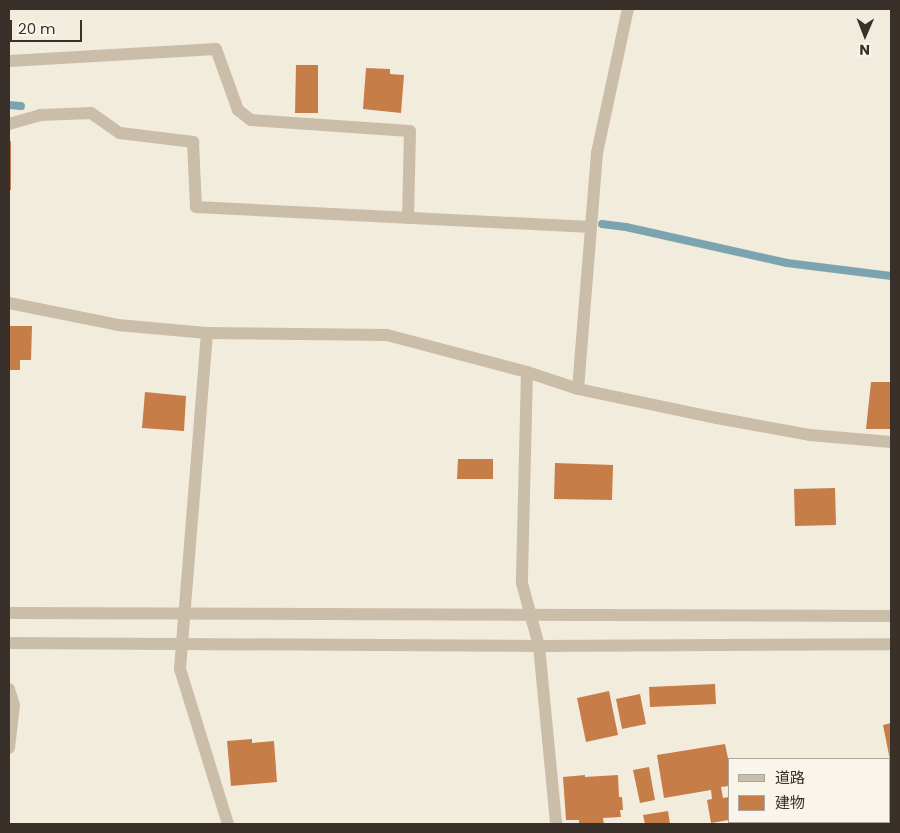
<!DOCTYPE html>
<meta charset="utf-8">
<style>
body{margin:0}
#map{position:relative;width:900px;height:833px;overflow:hidden;background:#f2ecdd;font-family:Poppins,"Noto Sans JP",sans-serif}
div>[style]{position:absolute}
[style*='--x']{left:calc(var(--x)*1px);top:calc(var(--y)*1px);width:calc(var(--w)*1px);rotate:calc(var(--a)*1deg)}
.stream>*{height:8px;margin:-4px;padding:0 4px;transform-origin:4px;border-radius:4px;background:#7ca4b0}
.building>*{inset:0;background:#c67d48}
.minor>*{height:12px;margin:-6px;padding:0 6px;transform-origin:6px;border-radius:6px;background:#cbbea9}
span{translate:-50% -50%;white-space:nowrap;text-align:center;line-height:1.15;-webkit-text-stroke:4.5px #faf5ea;paint-order:stroke}
.frame{position:absolute;inset:0;border:10px solid #383029;pointer-events:none}
.legend{position:absolute;left:728px;top:758px;width:162px;height:65px;box-sizing:border-box;background:#faf5ea;border:1px solid #aca69d;margin:0;padding:6px 9px;list-style:none;font-size:15px;color:#383029}
.legend li{display:flex;align-items:center;gap:10px;height:25px}
.legend b{width:25px;border:1px solid #aca69d}
.north{position:absolute;left:840px;top:10px;width:50px;height:50px;-webkit-text-stroke:4px #faf5ea;paint-order:stroke;rotate:181deg;font-size:14px;font-weight:700;line-height:20px;text-align:center;color:#383029}
.north::after{content:'';display:block;margin:auto;width:18px;height:22px;background:#383029;clip-path:polygon(50% 0,100% 100%,50% 72%,0 100%)}
.scale{position:absolute;left:10px;top:20px;width:72px;height:22px;box-sizing:border-box;border:2px solid #383029;border-top:0;padding-left:6px;font-size:15px;line-height:18px;white-space:nowrap;color:#383029;-webkit-text-stroke:4px #faf5ea;paint-order:stroke}
</style>
<div id="map">
<div class="stream">
<i style="--x:9;--y:105;--w:12;--a:5"></i>
<i style="--x:602;--y:224;--w:24;--a:7"></i>
<i style="--x:626;--y:227;--w:165;--a:12.6"></i>
<i style="--x:787;--y:263;--w:105;--a:7.1"></i>
</div>
<div class="building">
<i style="clip-path:polygon(296px 65px,318px 65px,318px 113px,295px 113px)"></i>
<i style="clip-path:polygon(366px 68px,390px 69px,390px 74px,404px 75px,401px 113px,363px 109px)"></i>
<i style="clip-path:polygon(9px 141px,11px 141px,11px 190px,9px 190px)"></i>
<i style="clip-path:polygon(9px 326px,32px 326px,31px 360px,20px 360px,20px 370px,9px 370px)"></i>
<i style="clip-path:polygon(871px 382px,891px 382px,891px 429px,866px 429px)"></i>
<i style="clip-path:polygon(145px 392px,186px 396px,184px 431px,142px 428px)"></i>
<i style="clip-path:polygon(458px 459px,493px 459px,493px 479px,457px 479px)"></i>
<i style="clip-path:polygon(555px 463px,613px 465px,612px 500px,554px 499px)"></i>
<i style="clip-path:polygon(835px 488px,836px 525px,795px 526px,794px 489px)"></i>
<i style="clip-path:polygon(715px 684px,716px 704px,650px 707px,649px 687px)"></i>
<i style="clip-path:polygon(609px 691px,618px 735px,586px 742px,577px 698px)"></i>
<i style="clip-path:polygon(640px 694px,646px 724px,622px 729px,616px 699px)"></i>
<i style="clip-path:polygon(891px 723px,891px 760px,890px 760px,883px 725px)"></i>
<i style="clip-path:polygon(252px 739px,252px 743px,274px 741px,277px 782px,231px 786px,227px 741px)"></i>
<i style="clip-path:polygon(725px 744px,729px 763px,729px 786px,721px 787px,723px 798px,729px 797px,729px 820px,711px 823px,707px 800px,712px 799px,711px 790px,664px 798px,657px 755px)"></i>
<i style="clip-path:polygon(649px 767px,655px 800px,640px 803px,633px 770px)"></i>
<i style="clip-path:polygon(585px 775px,585px 777px,618px 775px,619px 797px,622px 797px,623px 810px,620px 810px,621px 817px,603px 818px,604px 824px,579px 824px,579px 820px,566px 820px,563px 777px)"></i>
<i style="clip-path:polygon(668px 811px,670px 824px,645px 824px,643px 815px)"></i>
</div>
<div class="minor">
<i style="--x:9;--y:61;--w:207;--a:-3.3"></i>
<i style="--x:216;--y:49;--w:65;--a:70.2"></i>
<i style="--x:238;--y:110;--w:16;--a:38"></i>
<i style="--x:251;--y:120;--w:159;--a:4"></i>
<i style="--x:410;--y:131;--w:87;--a:91.3"></i>
<i style="--x:9;--y:124;--w:32;--a:-16"></i>
<i style="--x:40;--y:115;--w:51;--a:-2.2"></i>
<i style="--x:91;--y:113;--w:35;--a:35"></i>
<i style="--x:120;--y:133;--w:74;--a:7"></i>
<i style="--x:193;--y:142;--w:65;--a:87.4"></i>
<i style="--x:196;--y:207;--w:395;--a:2.9"></i>
<i style="--x:9;--y:303;--w:111;--a:11.4"></i>
<i style="--x:118;--y:325;--w:89;--a:5.1"></i>
<i style="--x:207;--y:333;--w:180;--a:0.6"></i>
<i style="--x:387;--y:335;--w:145;--a:14.8"></i>
<i style="--x:527;--y:372;--w:54;--a:18.4"></i>
<i style="--x:578;--y:389;--w:142;--a:11.8"></i>
<i style="--x:717;--y:418;--w:95;--a:10.4"></i>
<i style="--x:810;--y:435;--w:81;--a:4.9"></i>
<i style="--x:207;--y:333;--w:337;--a:94.6"></i>
<i style="--x:180;--y:669;--w:162;--a:72.8"></i>
<i style="--x:527;--y:372;--w:211;--a:91.4"></i>
<i style="--x:522;--y:583;--w:65;--a:74.9"></i>
<i style="--x:539;--y:646;--w:179;--a:84.5"></i>
<i style="--x:578;--y:389;--w:237;--a:-85.4"></i>
<i style="--x:597;--y:153;--w:147;--a:-77.9"></i>
<i style="--x:9;--y:613;--w:882;--a:0.19"></i>
<i style="--x:9;--y:643;--w:530;--a:0.32"></i>
<i style="--x:539;--y:646;--w:352;--a:-0.3"></i>
<i style="--x:9;--y:689;--w:17;--a:73"></i>
<i style="--x:14;--y:705;--w:43;--a:96.6"></i>
</div>
<div class="frame"></div>
<ul class="legend">
<li><b style="height:6px;background:#cbbea9"></b>道路</li>
<li><b style="height:14px;background:#c67d48"></b>建物</li>
</ul>
<div class="north">N</div>
<div class="scale">20 m</div>
</div>
